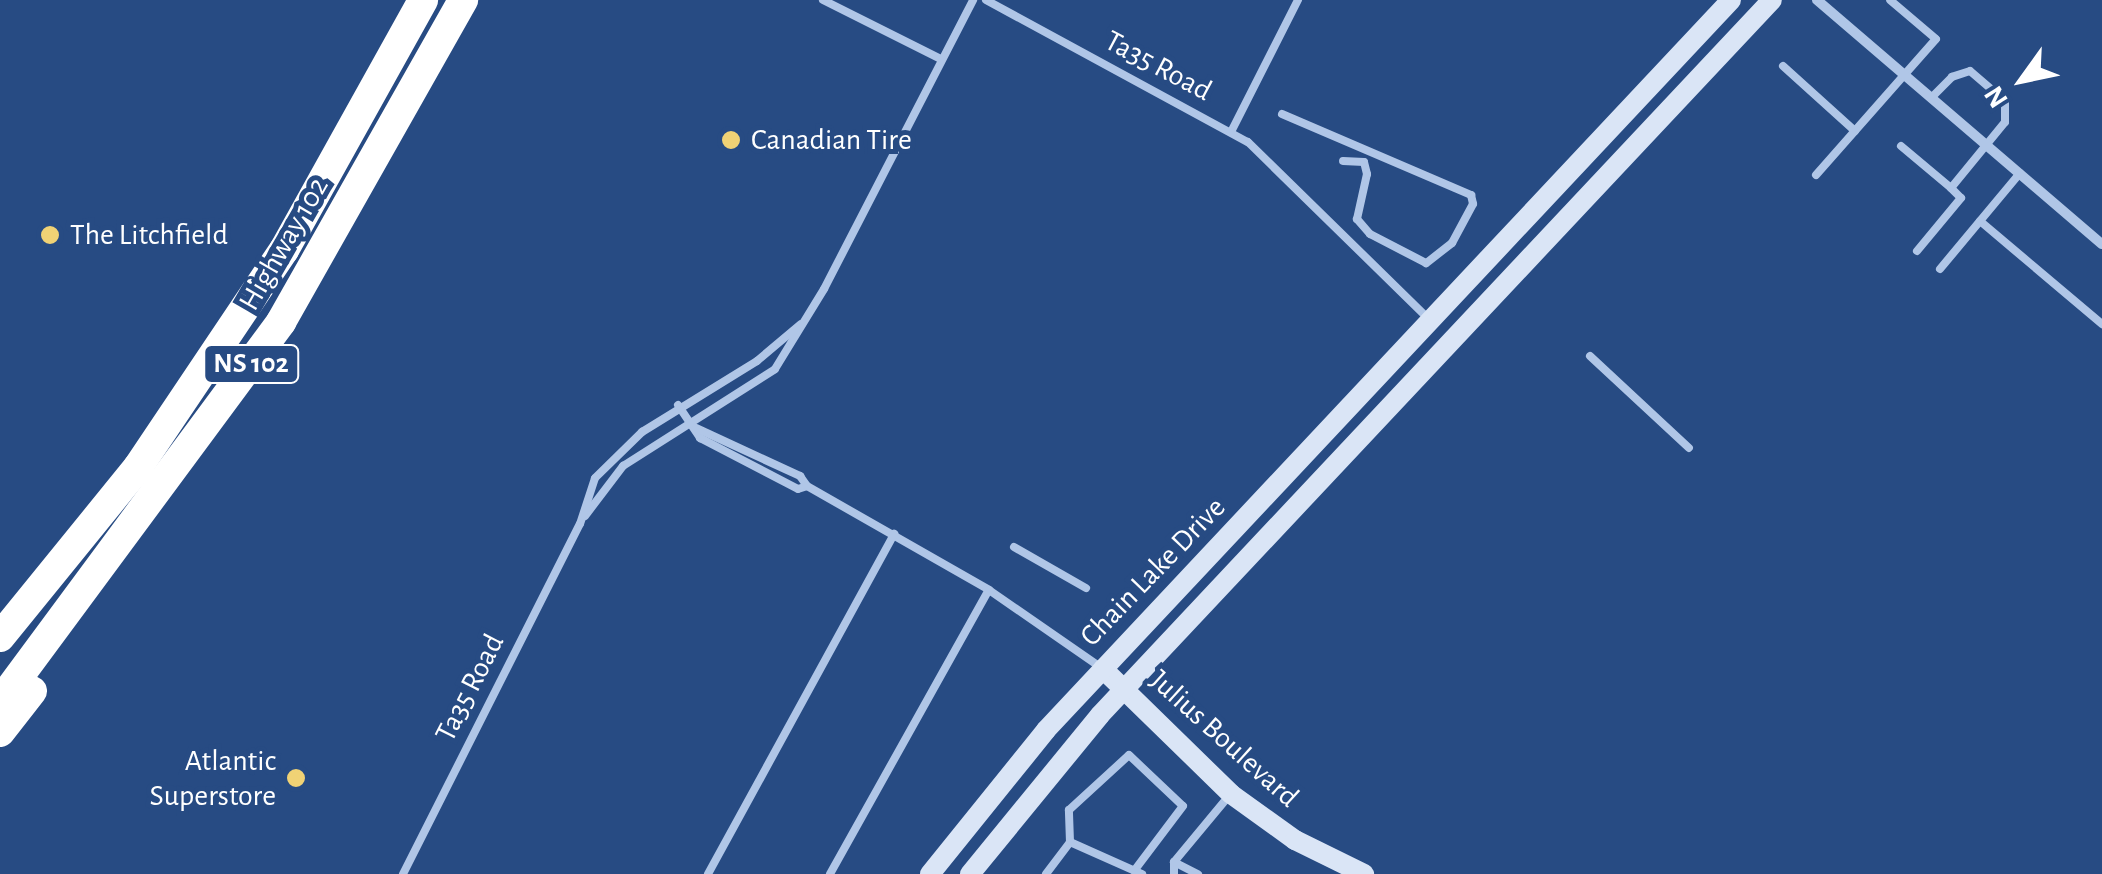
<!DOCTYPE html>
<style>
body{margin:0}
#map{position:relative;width:2102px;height:874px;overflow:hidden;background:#274b83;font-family:"Alegreya Sans",sans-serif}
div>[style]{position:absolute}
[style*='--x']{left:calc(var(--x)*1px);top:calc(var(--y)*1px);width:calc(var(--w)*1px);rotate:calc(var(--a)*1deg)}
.lane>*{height:8px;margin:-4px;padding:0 4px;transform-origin:4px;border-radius:4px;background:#b0c6e7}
.street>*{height:10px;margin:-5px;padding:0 5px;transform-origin:5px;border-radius:5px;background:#b0c6e7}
.secondary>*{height:20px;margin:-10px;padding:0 10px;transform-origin:10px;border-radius:10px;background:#dae5f6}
.highway>*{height:30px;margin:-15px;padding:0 15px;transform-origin:15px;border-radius:15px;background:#fff}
.dots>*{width:28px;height:28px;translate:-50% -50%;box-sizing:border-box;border:5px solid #274b83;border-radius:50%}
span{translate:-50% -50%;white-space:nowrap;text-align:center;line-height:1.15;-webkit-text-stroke:10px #274b83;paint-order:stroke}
.shield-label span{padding:2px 8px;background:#274b83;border:2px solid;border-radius:8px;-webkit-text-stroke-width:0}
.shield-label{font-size:28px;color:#fff;font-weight:700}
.street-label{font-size:30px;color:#fff}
.poi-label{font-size:30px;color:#fff}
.left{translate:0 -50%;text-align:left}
.right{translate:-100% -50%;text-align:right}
.north{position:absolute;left:1972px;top:30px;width:100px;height:100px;-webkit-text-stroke:8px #274b83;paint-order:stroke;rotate:237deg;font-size:28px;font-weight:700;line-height:40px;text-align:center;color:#fff}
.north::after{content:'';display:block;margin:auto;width:35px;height:45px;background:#fff;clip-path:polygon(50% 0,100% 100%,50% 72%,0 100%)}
</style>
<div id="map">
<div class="lane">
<i style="--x:823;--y:0;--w:132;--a:26.6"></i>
<i style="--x:986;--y:0;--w:298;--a:28.5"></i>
<i style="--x:1248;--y:142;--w:252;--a:44.4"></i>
<i style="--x:1783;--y:66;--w:97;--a:42.1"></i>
<i style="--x:1282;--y:114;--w:206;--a:23.2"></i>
<i style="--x:1471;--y:195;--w:9;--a:77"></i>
<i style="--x:1473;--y:204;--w:44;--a:118.3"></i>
<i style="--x:1452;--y:243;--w:33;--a:142"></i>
<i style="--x:1426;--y:263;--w:63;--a:-152.6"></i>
<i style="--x:1370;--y:234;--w:20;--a:-131"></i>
<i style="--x:1357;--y:219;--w:46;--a:-77.5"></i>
<i style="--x:1367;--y:174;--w:12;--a:-104"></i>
<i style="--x:1364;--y:162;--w:21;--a:-177"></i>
<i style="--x:1231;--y:132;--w:148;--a:-63.1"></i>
<i style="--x:1901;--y:146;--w:65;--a:40"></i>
<i style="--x:1951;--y:188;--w:85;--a:-50.7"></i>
<i style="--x:2005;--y:122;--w:21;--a:-90"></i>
<i style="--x:2005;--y:101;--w:46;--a:-139.4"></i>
<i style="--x:1970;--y:71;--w:19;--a:162"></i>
<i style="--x:1952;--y:77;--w:30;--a:135"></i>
<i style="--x:1816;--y:175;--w:181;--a:-48.6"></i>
<i style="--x:1936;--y:39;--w:60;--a:-139.7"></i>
<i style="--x:1980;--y:221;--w:160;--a:40.2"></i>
<i style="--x:1917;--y:251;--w:69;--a:-50.3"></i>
<i style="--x:1961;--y:198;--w:14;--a:-135"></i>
<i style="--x:1940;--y:269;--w:125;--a:-50.2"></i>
<i style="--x:1590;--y:356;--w:135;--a:42.9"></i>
<i style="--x:678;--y:405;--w:40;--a:56"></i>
<i style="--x:700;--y:438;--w:110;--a:27.5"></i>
<i style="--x:798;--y:489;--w:9;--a:-18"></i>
<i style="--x:696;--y:428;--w:115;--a:24.8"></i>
<i style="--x:800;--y:476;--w:12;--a:55"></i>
<i style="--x:807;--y:486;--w:210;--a:29.7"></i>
<i style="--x:989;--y:590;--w:139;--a:34.7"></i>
<i style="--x:585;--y:516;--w:63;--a:-52.8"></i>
<i style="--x:623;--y:466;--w:180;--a:-32.5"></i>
<i style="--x:775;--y:369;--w:94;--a:-58.5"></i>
<i style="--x:824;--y:289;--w:325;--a:-62.7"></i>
<i style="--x:1014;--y:547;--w:83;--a:29.7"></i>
<i style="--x:1070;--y:842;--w:32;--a:-92"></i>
<i style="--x:1069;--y:810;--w:81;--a:-42.5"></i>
<i style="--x:1129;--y:755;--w:74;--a:43.4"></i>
<i style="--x:1183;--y:806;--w:81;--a:127"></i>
<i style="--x:1174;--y:862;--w:27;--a:27"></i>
<i style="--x:403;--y:874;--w:392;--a:-63.2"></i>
<i style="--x:580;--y:524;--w:48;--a:-71.9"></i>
<i style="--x:595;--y:478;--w:66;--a:-44.4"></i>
<i style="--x:642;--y:432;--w:135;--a:-31.7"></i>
<i style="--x:757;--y:361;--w:57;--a:-40.1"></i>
<i style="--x:708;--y:874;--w:388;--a:-61.3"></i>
<i style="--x:830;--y:874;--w:325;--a:-60.8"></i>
<i style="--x:1046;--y:874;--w:40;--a:-53"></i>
<i style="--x:1070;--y:842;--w:79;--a:24"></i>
<i style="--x:1174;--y:874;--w:12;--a:-90"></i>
<i style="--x:1174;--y:862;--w:85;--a:-50.3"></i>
</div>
<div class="street">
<i style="--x:1817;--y:0;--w:375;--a:40.6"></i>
</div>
<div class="secondary">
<i style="--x:1103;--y:669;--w:179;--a:44.3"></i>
<i style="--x:1231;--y:794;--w:79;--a:35.7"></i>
<i style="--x:1295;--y:840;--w:77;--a:26.2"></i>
<i style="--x:930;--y:874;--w:185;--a:-51.1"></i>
<i style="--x:1046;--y:730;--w:1001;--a:-46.82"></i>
<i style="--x:970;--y:874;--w:205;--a:-50.7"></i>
<i style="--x:1100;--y:715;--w:981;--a:-46.78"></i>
</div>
<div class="highway">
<i style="--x:0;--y:637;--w:219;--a:-50.9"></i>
<i style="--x:138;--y:467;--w:262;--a:-56.1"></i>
<i style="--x:284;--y:250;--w:286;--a:-60.9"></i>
<i style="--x:0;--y:702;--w:473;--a:-53.5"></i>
<i style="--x:281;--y:322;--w:370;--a:-60.5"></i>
<i style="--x:0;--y:732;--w:52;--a:-52"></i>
</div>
<div class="dots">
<i style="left:731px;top:140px;background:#f0d275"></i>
<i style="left:50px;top:235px;background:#f0d275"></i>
<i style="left:296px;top:778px;background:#f0d275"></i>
</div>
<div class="shield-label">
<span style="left:251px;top:364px">NS 102</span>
</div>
<div class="street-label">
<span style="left:1158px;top:66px;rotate:28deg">Ta35 Road</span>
<span style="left:284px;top:244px;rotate:-60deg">Highway 102</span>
<span style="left:1153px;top:572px;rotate:-46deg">Chain Lake Drive</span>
<span style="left:470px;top:688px;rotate:-63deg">Ta35 Road</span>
<span style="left:1224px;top:739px;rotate:42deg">Julius Boulevard</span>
</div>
<div class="poi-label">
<span class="left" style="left:751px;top:140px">Canadian Tire</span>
<span class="left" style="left:70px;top:235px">The Litchfield</span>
<span class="right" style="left:276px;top:778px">Atlantic<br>Superstore</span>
</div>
<div class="north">N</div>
</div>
